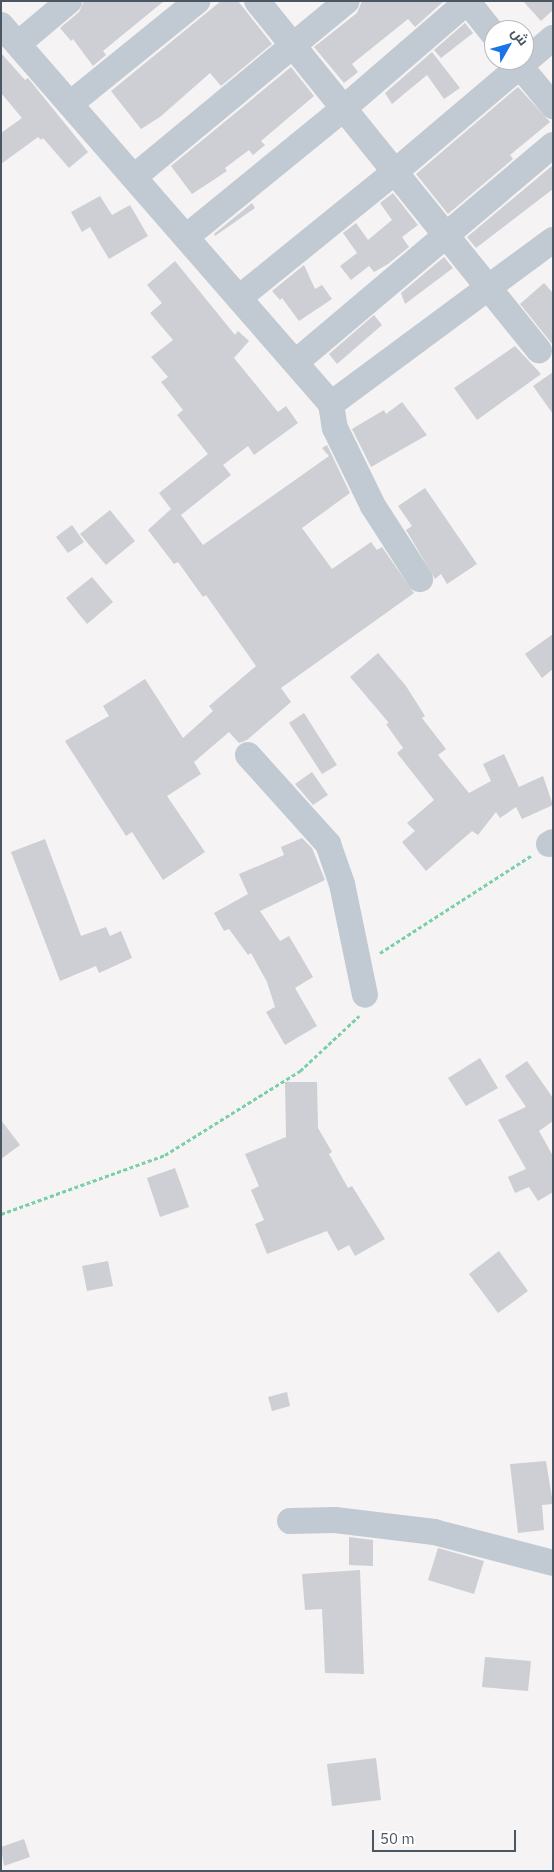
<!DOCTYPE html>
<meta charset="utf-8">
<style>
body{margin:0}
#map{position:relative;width:554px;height:1872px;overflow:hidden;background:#f5f3f3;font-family:"IBM Plex Sans",Cairo,sans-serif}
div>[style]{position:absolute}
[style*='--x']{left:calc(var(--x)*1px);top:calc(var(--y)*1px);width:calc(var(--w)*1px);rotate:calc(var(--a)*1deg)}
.building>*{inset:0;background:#cdcfd5}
.path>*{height:3px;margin-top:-1.5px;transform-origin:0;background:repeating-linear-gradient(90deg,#7ad0a6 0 4px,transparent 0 6.5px)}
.minor>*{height:26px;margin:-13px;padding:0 13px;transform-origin:13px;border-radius:13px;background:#c1cad2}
span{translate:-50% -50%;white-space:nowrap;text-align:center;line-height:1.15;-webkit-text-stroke:4px #fff;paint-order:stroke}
.frame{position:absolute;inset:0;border:2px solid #4a5661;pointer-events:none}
.north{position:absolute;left:484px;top:20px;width:50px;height:50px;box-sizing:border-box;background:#fff;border:1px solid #b7bbc0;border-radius:50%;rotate:52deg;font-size:14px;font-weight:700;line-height:20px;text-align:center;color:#4a5661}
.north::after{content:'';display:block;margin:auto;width:18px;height:22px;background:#1a73e8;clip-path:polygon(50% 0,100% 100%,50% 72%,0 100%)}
.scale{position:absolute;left:372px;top:1830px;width:144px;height:22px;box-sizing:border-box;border:2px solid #4a5661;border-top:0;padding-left:6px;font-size:15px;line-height:18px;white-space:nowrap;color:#4a5661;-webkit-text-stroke:4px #fff;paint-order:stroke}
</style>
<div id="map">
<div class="building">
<i style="clip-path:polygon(84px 1px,164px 1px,103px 51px,106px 55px,93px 66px,73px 39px,71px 41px,60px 28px,79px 12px)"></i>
<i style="clip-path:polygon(221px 1px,238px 1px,272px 44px,221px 86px,210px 73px,160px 117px,141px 129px,111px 91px)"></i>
<i style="clip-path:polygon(362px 1px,444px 1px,415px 27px,408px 19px,352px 64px,358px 72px,344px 83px,314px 47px,357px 13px)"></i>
<i style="clip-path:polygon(523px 1px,553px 1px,553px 10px,541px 21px)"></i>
<i style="clip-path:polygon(465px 23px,473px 33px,441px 58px,434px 50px)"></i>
<i style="clip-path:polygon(432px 52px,460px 88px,444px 99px,427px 75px,392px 104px,385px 93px)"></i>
<i style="clip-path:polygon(1px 53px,25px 80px,28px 78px,88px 152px,69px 168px,43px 138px,41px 140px,38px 137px,1px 164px,1px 133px,22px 118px,1px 93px)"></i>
<i style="clip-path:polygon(291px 67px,314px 96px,261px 141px,265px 145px,253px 155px,249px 150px,225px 168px,227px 171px,192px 194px,171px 166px)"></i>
<i style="clip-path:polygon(518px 87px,550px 122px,510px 155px,513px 159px,448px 214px,416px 174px)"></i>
<i style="clip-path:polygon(553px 165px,553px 189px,476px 248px,467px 237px)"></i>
<i style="clip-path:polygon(393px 193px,418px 225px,402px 237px,409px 247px,388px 264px,374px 272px,369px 266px,351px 280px,340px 266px,357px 253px,343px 233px,356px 223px,368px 240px,392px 220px,380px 203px)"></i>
<i style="clip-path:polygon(100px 196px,112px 215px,130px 205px,148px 236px,109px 259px,90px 227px,82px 232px,71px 212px)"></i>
<i style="clip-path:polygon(252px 203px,255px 208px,215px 236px,214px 234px)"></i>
<i style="clip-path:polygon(444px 257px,453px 268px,405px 304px,401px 293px)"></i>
<i style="clip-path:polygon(175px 261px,235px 335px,238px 331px,249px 341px,234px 358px,278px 412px,286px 406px,298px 423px,254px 455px,248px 446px,223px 465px,231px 475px,181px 515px,203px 545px,329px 456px,322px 448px,327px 445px,350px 493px,302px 528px,332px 569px,371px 542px,377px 550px,382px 547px,414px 593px,281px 688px,291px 702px,247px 740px,239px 743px,229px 732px,194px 762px,201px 774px,167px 796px,205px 852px,163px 880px,132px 832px,126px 836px,65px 741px,109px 716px,103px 706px,145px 679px,183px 738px,213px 711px,209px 706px,256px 666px,206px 595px,203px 597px,178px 562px,174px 564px,148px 530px,171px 509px,159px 493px,208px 454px,177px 415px,183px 410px,161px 382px,168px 377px,151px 357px,173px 340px,150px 313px,162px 303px,147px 285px)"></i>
<i style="clip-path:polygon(304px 265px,315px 289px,322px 285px,332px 299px,299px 321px,282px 298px,280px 300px,272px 291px)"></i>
<i style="clip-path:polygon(544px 283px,553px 293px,553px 345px,520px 304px)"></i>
<i style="clip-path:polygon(374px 315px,382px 325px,337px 364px,329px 354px)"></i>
<i style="clip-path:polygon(515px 346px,541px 374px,477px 420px,454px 388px)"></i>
<i style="clip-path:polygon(553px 372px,553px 414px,533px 386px)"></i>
<i style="clip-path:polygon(402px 402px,427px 435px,371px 467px,352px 429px,384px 410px,386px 414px)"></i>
<i style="clip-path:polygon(425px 488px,477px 564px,447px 584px,441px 574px,435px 579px,406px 530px,412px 526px,398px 506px)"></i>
<i style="clip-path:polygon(110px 510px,135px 541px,106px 565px,80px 534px)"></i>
<i style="clip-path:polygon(72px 525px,84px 542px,68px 553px,56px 537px)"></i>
<i style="clip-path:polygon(92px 577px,113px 602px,87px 624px,66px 598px)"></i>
<i style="clip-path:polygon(553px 634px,553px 669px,542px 678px,525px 654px)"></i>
<i style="clip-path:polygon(378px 653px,406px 686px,425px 716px,422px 718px,446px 749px,438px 755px,469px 793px,491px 781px,483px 764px,504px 754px,519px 787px,543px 776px,553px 805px,522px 819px,516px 807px,500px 818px,496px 812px,478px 835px,472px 831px,426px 871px,402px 842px,415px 831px,407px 823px,434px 800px,397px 753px,403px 748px,386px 724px,389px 723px,350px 677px)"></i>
<i style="clip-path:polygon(304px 713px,337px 765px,322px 774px,289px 723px)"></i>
<i style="clip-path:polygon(312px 772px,328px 795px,313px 805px,295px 784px)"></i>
<i style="clip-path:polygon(302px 838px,312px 848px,325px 880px,260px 911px,280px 941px,289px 936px,313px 977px,295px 988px,317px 1026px,285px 1045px,266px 1012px,275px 1007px,267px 982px,251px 953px,248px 955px,229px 929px,224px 931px,214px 913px,248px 894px,239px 874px,284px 855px,281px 847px)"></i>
<i style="clip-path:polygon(45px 839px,81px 936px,106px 927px,110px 936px,121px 931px,132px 958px,99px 973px,96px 966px,60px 981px,11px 852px)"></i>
<i style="clip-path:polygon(480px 1058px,498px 1088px,466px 1106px,448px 1078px)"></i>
<i style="clip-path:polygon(527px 1061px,553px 1098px,553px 1121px,539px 1131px,553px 1156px,553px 1192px,538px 1201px,529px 1187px,515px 1193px,508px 1177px,526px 1169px,498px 1120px,526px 1107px,505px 1076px)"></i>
<i style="clip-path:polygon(285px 1082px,317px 1082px,318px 1128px,332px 1152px,329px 1154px,348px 1188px,352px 1186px,385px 1239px,355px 1256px,349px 1245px,338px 1251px,327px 1231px,267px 1254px,255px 1224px,264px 1220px,251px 1190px,259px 1186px,245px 1154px,286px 1137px)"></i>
<i style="clip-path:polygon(1px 1120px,20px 1145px,1px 1159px)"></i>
<i style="clip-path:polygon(175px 1168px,189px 1207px,160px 1217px,147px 1178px)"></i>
<i style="clip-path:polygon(499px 1251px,528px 1291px,498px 1313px,469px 1274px)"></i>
<i style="clip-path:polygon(108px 1261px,113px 1286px,87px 1291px,82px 1266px)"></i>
<i style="clip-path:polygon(287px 1392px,290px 1406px,272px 1411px,268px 1397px)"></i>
<i style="clip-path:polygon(546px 1461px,553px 1504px,542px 1505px,544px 1530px,518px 1533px,510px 1464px)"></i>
<i style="clip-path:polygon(349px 1537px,373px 1540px,373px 1566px,349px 1565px)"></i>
<i style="clip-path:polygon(438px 1548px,484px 1561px,474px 1594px,428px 1580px)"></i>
<i style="clip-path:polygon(360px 1570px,364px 1674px,325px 1673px,322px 1609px,305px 1610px,302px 1574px)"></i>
<i style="clip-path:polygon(485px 1657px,531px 1661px,528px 1691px,482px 1687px)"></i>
<i style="clip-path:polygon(376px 1758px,381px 1800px,332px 1806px,327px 1764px)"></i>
<i style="clip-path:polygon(24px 1839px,30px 1857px,4px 1866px,1px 1847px)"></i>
</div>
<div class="path">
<i style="--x:380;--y:953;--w:181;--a:-32.8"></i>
<i style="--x:1;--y:1214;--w:174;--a:-19.8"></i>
<i style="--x:165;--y:1155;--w:159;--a:-31.9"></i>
<i style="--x:300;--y:1071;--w:81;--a:-43"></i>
</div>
<div class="minor">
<i style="--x:257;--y:1;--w:449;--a:51.1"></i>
<i style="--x:467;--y:1;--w:43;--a:51.5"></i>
<i style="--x:1;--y:25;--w:503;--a:48.95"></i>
<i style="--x:331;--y:404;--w:276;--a:-36.5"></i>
<i style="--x:18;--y:44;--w:67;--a:-40.1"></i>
<i style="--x:515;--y:60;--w:60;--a:50.4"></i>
<i style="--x:70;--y:104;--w:164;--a:-39"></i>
<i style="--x:134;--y:177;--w:276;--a:-39.6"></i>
<i style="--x:186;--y:237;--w:204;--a:-39.2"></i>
<i style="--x:344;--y:108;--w:164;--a:-40.8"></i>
<i style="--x:239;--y:298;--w:202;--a:-39"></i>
<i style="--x:396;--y:171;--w:206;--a:-40.3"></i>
<i style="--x:296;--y:362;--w:336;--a:-40.2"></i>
<i style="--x:331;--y:404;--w:24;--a:81"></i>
<i style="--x:335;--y:428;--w:87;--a:64"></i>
<i style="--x:373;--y:506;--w:87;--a:57.2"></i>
<i style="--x:248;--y:755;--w:120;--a:48"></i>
<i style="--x:328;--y:844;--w:42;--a:70.7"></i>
<i style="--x:342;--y:884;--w:113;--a:78.3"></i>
<i style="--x:549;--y:844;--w:4;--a:-27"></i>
<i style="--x:290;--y:1521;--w:45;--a:-1.3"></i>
<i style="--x:335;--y:1520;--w:100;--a:6.9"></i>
<i style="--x:434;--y:1532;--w:123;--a:14.6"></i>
</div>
<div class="frame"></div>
<div class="north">ش</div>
<div class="scale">50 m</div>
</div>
